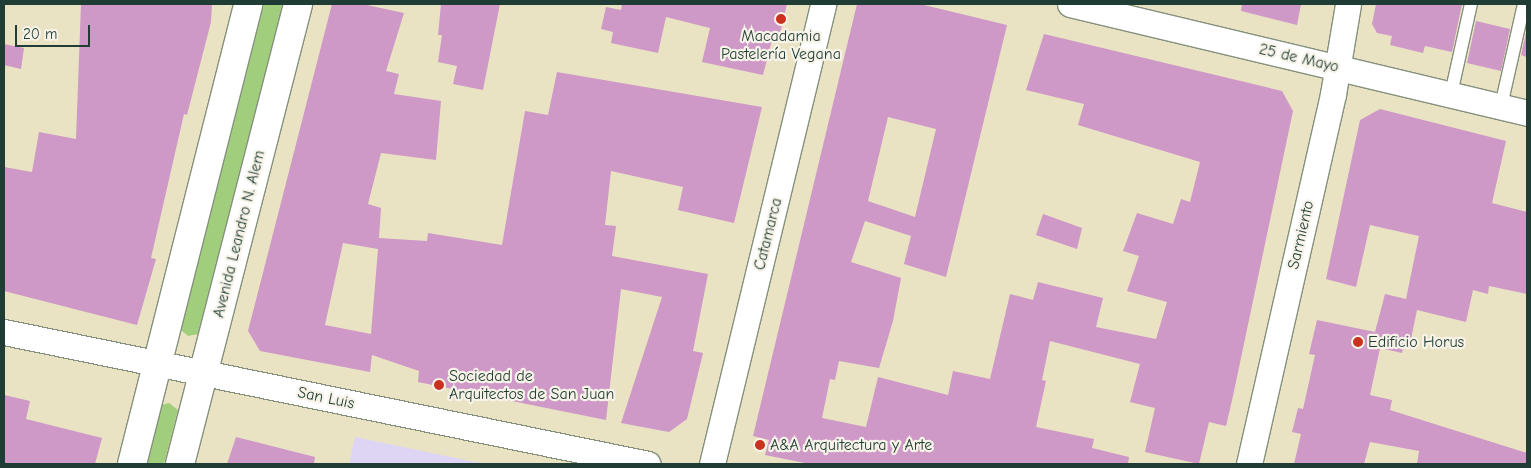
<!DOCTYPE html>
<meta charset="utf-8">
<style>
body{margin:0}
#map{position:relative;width:1531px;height:468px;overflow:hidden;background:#e9e3c3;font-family:"Comic Neue",sans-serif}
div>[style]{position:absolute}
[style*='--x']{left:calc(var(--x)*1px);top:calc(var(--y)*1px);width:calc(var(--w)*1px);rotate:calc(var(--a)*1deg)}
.built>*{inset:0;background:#ded5f5}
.green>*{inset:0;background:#a1ce7c}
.building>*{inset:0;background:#ce98c7}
.roads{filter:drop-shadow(1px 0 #84907c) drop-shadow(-1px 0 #84907c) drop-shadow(0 1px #84907c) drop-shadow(0 -1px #84907c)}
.service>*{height:12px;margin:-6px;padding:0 6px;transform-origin:6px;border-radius:6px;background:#fff}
.minor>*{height:25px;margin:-12.5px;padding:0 12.5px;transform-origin:12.5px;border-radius:12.5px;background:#fff}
.tertiary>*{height:28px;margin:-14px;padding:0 14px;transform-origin:14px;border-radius:14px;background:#fff}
.dots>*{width:14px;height:14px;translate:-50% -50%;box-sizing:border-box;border:2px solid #f7f3e8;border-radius:50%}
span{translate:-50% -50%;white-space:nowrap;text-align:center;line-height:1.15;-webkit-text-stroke:4.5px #f7f3e8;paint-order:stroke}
.poi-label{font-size:16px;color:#1f3d34}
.left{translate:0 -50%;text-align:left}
.street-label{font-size:16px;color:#1f3d34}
.frame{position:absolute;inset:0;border:5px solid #1f3d34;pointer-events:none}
.scale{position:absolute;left:15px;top:25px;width:75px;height:22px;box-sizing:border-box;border:2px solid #1f3d34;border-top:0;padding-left:6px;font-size:15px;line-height:18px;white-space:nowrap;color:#1f3d34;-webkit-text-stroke:4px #f7f3e8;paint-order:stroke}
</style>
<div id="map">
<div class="built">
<i style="clip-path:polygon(355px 437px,470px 461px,488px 464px,349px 464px)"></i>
</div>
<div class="green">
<i style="clip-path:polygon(264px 4px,283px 4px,198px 334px,188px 336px,181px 330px)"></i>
<i style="clip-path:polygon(169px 403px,178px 410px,164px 464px,146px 464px,161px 405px)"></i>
</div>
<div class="building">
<i style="clip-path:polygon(81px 4px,212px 4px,211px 22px,187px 115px,184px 114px,151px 258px,156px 259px,137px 325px,4px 291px,4px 167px,32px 172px,39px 132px,76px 139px)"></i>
<i style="clip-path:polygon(evenodd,332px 4px,362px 4px,404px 13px,386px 71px,399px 74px,394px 94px,441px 101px,436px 160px,381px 153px,368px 204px,381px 208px,379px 238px,427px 241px,428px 233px,502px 245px,525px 111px,548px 115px,557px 72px,762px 107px,734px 223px,678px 210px,683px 187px,611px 171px,605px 225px,616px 226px,612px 256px,708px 274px,693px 351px,703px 353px,687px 419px,669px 432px,621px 423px,662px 297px,621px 289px,606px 420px,418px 382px,419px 371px,372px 355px,370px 372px,260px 351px,248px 331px,332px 4px,343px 243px,378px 249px,371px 334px,325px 325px,343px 243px)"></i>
<i style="clip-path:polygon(441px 4px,500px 4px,483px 90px,453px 84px,457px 66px,438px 62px,442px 35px,438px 35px)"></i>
<i style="clip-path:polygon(622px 4px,787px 4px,779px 37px,773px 36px,763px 75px,702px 62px,710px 28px,666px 17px,658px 53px,611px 43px,613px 32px,601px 29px,606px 7px,621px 10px)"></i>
<i style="clip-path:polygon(evenodd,857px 4px,920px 4px,1007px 25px,946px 277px,904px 264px,911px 236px,865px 221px,851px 262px,901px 278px,893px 321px,879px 368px,839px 361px,835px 380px,830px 379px,822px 418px,866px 427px,878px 377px,948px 395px,953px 371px,990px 379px,1010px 294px,1033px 300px,1038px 282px,1103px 298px,1096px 327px,1156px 339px,1167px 302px,1127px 291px,1139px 256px,1123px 251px,1137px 213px,1173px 224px,1181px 199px,1190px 202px,1200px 162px,1078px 125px,1084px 104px,1026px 90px,1044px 34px,1282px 91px,1293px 111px,1233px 396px,1226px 426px,1209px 422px,1199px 464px,1145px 452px,1155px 408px,1130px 402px,1140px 364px,1050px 341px,1042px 380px,1046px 381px,1036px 427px,1094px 439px,1092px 448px,1129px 457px,1128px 464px,810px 464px,765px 455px,769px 440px,753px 436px,857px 4px,888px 117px,936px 129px,915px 217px,868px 201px,888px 117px)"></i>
<i style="clip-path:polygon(1242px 4px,1301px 4px,1297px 25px,1241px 11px)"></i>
<i style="clip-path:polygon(1376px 4px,1462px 4px,1452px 52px,1425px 46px,1423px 53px,1390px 45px,1392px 36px,1377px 33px,1372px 24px)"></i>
<i style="clip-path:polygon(1476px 21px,1510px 29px,1501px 71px,1467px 63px)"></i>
<i style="clip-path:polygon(1526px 33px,1527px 33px,1527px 57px,1521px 55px)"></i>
<i style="clip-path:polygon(4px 44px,24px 48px,21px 69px,4px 65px)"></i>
<i style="clip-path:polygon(1380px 109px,1506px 141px,1492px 203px,1527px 212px,1527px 294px,1489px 286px,1488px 294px,1473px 290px,1466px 322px,1417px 310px,1411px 339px,1405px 338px,1402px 353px,1380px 348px,1370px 395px,1392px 400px,1390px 410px,1527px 453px,1527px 464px,1417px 464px,1419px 451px,1370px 442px,1364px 464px,1294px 464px,1301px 434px,1292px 432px,1298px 408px,1303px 409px,1315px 355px,1309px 354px,1317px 320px,1375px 332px,1385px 294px,1406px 299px,1419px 236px,1370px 225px,1356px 287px,1326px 279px,1360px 120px)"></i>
<i style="clip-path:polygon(1043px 214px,1082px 228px,1077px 249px,1036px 235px)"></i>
<i style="clip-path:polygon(4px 395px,30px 401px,26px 419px,102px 438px,95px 464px,4px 464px)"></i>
<i style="clip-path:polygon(236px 437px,315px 457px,314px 464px,227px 464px)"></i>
</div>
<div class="roads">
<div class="service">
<i style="--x:1451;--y:94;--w:92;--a:-77.5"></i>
<i style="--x:1501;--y:106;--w:105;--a:-77.3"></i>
</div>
<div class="minor">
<i style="--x:1070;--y:4;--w:470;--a:13.4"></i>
<i style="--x:4;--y:332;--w:657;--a:11.58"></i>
<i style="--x:712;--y:464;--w:473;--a:-76.4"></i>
<i style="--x:1249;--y:464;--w:379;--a:-77.2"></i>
<i style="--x:1333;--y:94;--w:91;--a:-80.5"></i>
</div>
<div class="tertiary">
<i style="--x:132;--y:464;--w:474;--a:-75.8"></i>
<i style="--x:180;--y:464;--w:475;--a:-75.6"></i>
</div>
</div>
<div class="dots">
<i style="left:781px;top:19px;background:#c8321e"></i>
<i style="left:1358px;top:342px;background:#c8321e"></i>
<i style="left:439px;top:385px;background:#c8321e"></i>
<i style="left:760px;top:445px;background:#c8321e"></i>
</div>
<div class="poi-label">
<span style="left:781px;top:45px">Macadamia<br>Pastelería Vegana</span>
<span class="left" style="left:1368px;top:342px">Edificio Horus</span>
<span class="left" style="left:449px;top:385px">Sociedad de<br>Arquitectos de San Juan</span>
<span class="left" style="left:770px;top:445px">A&amp;A Arquitectura y Arte</span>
</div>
<div class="street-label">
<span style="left:1299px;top:58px;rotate:13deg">25 de Mayo</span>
<span style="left:239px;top:234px;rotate:-76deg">Avenida Leandro N. Alem</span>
<span style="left:768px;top:234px;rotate:-76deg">Catamarca</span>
<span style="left:1301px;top:235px;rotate:-77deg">Sarmiento</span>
<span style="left:326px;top:398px;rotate:12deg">San Luis</span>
</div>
<div class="frame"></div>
<div class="scale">20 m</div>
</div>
